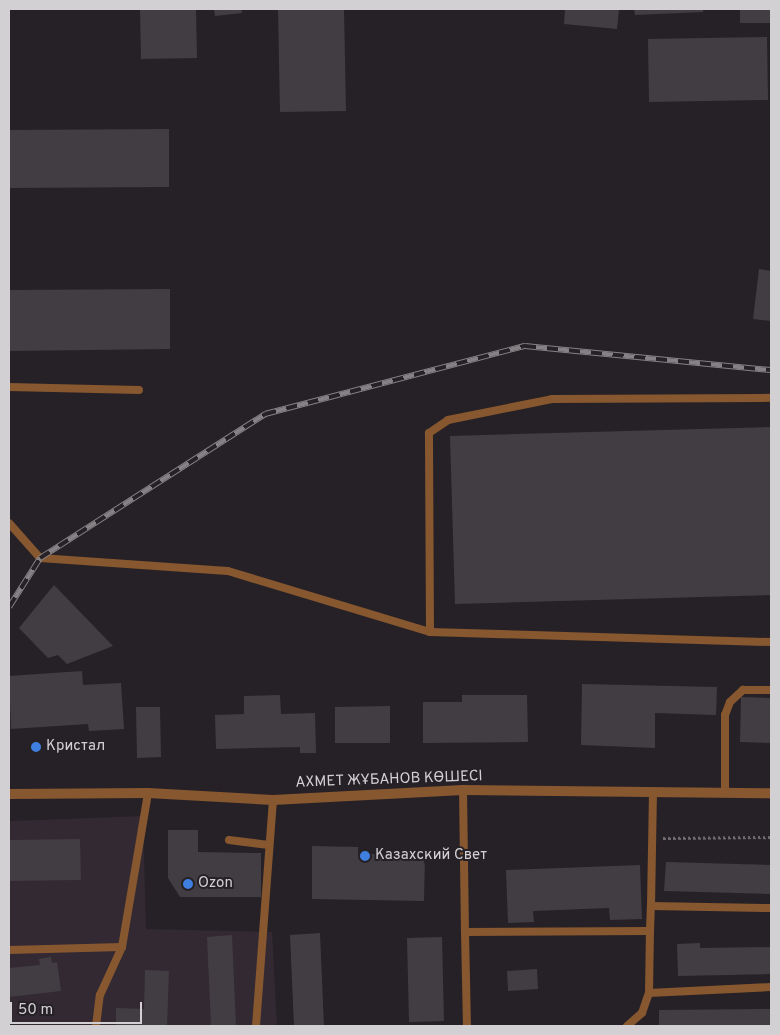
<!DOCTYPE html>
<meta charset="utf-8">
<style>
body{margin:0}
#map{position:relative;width:780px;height:1035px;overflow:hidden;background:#262126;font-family:Overpass,sans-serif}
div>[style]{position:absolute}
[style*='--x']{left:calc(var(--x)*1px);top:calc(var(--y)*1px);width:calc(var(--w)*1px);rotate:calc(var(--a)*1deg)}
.built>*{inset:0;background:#322933}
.building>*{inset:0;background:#423d43}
.path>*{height:3px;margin-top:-1.5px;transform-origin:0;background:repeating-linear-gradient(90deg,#6e6a6e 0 2.5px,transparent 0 5px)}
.service>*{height:8px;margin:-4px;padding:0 4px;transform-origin:4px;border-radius:4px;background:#87572f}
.minor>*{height:10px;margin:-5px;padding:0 5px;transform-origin:5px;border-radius:5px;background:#87572f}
.rail>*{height:5.5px;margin-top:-2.75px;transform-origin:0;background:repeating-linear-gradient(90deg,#262126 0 11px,#858185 0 22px);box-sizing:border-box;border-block:1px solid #858185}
.dots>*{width:14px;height:14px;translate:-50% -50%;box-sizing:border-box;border:2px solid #262126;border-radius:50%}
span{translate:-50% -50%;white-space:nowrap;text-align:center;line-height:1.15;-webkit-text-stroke:4px #262126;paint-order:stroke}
.poi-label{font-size:15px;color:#d3d0d3}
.left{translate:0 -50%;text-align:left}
.street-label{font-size:15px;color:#d3d0d3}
.frame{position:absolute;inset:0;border:10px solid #d3d0d3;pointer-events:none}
.scale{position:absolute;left:10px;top:1002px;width:132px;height:22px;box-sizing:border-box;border:2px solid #d3d0d3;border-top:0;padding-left:6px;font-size:15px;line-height:18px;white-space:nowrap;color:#d3d0d3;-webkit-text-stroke:4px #262126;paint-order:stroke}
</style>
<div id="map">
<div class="built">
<i style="clip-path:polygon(143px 816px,146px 929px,272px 932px,277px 1026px,9px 1026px,9px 821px)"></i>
</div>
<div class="building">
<i style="clip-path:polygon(140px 9px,196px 9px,197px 58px,141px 59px)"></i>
<i style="clip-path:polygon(214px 9px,241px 9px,242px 13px,215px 16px)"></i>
<i style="clip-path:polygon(278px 9px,344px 9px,346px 111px,280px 112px)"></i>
<i style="clip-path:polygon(565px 9px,619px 9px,617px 29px,564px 24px)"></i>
<i style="clip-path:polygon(634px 9px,703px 9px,703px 12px,635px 15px)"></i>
<i style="clip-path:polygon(740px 9px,771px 9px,771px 23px,740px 23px)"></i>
<i style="clip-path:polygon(767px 37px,768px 100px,649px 102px,648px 39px)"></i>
<i style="clip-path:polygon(169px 129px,169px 187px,9px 188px,9px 130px)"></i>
<i style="clip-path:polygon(759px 269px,771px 271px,771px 321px,753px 319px)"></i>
<i style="clip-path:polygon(170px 289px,170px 349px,9px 351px,9px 290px)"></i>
<i style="clip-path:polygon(771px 427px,771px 595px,455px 604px,450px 436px)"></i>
<i style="clip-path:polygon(54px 585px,113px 646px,67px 664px,58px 655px,48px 658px,19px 628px)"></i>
<i style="clip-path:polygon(82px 671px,83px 685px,121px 683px,124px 729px,89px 731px,88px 724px,11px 729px,9px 676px)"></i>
<i style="clip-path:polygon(582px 684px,717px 687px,716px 715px,655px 713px,655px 748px,581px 745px)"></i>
<i style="clip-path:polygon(280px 695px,281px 714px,315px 713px,316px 753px,300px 753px,300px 747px,216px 749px,215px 715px,244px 714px,244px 696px)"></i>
<i style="clip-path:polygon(462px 695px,527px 695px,528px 742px,423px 743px,423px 702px,462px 702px)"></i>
<i style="clip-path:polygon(741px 697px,771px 698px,771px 743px,740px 742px)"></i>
<i style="clip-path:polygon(390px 706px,390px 743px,335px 743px,335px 707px)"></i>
<i style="clip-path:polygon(136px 707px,160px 707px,161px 757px,137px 758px)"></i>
<i style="clip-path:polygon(168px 830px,198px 830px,198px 852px,261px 853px,261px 897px,180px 897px,168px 878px)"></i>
<i style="clip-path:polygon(80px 839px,81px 880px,9px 881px,9px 840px)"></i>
<i style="clip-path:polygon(312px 846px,358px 847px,358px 854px,425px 854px,424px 901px,312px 899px)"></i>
<i style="clip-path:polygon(666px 862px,771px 865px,771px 894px,664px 891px)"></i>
<i style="clip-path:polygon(640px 865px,642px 919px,610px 920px,609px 908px,533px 911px,534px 922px,508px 923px,506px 870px)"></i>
<i style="clip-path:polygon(320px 933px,324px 1026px,294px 1026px,290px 935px)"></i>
<i style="clip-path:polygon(232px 935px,236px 1026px,211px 1026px,207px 937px)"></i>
<i style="clip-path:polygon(442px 937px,444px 1021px,409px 1022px,407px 938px)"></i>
<i style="clip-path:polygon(700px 943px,700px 948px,771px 947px,771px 974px,678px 976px,677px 944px)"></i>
<i style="clip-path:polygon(51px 957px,52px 963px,57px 962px,61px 991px,9px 997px,9px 968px,40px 965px,39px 959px)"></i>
<i style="clip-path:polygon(537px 969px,538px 989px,508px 991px,507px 971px)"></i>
<i style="clip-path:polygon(145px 970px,169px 971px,167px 1026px,116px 1026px,116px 1008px,144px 1009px)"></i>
<i style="clip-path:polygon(771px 1009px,771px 1026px,659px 1026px,659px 1010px)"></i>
</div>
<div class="path">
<i style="--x:663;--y:838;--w:108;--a:-0.5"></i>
</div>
<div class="service">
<i style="--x:9;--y:387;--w:130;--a:1.3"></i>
<i style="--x:9;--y:523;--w:47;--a:48.5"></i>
<i style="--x:40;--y:558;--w:188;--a:4"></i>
<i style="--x:228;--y:571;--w:211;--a:16.8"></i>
<i style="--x:430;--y:632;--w:341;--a:1.7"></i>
<i style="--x:430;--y:632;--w:199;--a:-90.3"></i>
<i style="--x:429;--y:433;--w:23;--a:-34"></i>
<i style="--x:448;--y:420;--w:106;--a:-11.4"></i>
<i style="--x:552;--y:399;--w:219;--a:-0.3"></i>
<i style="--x:463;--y:790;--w:142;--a:89.2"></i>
<i style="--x:465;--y:932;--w:185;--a:-0.3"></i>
<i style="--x:650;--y:931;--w:25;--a:-88"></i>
<i style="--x:651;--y:906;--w:120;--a:1"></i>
<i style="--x:725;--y:793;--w:78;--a:-90"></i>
<i style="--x:725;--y:715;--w:14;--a:-69"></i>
<i style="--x:730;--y:702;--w:18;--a:-43"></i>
<i style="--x:743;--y:690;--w:28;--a:0"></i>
<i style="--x:229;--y:840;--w:40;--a:7.1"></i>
<i style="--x:651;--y:906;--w:114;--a:-89"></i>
<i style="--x:465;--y:932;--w:94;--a:88.8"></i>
<i style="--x:9;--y:950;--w:113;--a:-1.5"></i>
<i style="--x:649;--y:993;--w:122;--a:-2.8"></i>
<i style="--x:96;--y:1026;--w:31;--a:-83"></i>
<i style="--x:100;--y:995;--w:53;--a:-65.4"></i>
<i style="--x:122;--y:947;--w:156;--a:-80.4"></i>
<i style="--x:256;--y:1026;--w:227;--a:-85.7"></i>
<i style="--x:627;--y:1026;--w:20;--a:-41"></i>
<i style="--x:642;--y:1013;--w:21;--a:-71"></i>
<i style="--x:649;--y:993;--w:62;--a:-89.1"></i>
</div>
<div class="minor">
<i style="--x:9;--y:794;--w:139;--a:-0.4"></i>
<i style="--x:148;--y:793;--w:125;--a:3.2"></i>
<i style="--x:273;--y:800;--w:190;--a:-3"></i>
<i style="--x:463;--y:790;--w:308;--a:0.6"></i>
</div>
<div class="rail">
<i style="--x:9;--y:607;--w:58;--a:-57.7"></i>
<i style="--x:40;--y:558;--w:267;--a:-32.6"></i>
<i style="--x:265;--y:414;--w:269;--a:-14.7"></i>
<i style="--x:525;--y:346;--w:247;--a:5.6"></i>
</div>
<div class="dots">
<i style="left:36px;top:747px;background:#3f7fe0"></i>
<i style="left:365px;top:856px;background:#3f7fe0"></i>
<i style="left:188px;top:884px;background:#3f7fe0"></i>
</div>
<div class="poi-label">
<span class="left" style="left:46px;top:747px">Кристал</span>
<span class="left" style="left:375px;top:856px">Казахский Свет</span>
<span class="left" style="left:198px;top:884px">Ozon</span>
</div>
<div class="street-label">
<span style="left:389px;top:780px;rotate:-2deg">АХМЕТ ЖҰБАНОВ КӨШЕСІ</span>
</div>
<div class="frame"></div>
<div class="scale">50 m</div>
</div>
